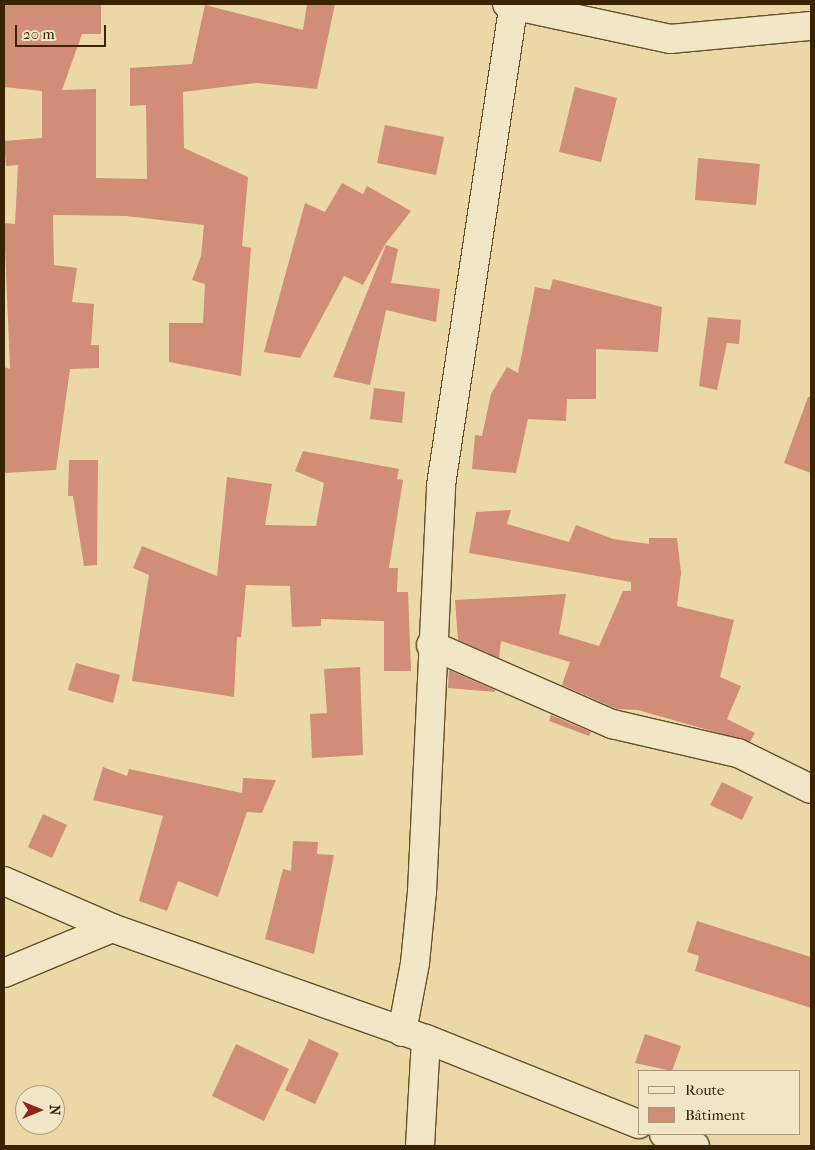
<!DOCTYPE html>
<meta charset="utf-8">
<style>
body{margin:0}
#map{position:relative;width:815px;height:1150px;overflow:hidden;background:#ead9a6;font-family:"IM FELL French Canon",serif}
div>[style]{position:absolute}
[style*='--x']{left:calc(var(--x)*1px);top:calc(var(--y)*1px);width:calc(var(--w)*1px);rotate:calc(var(--a)*1deg)}
.building>*{inset:0;background:#d18d76}
.roads{filter:drop-shadow(1px 0 #65502b) drop-shadow(-1px 0 #65502b) drop-shadow(0 1px #65502b) drop-shadow(0 -1px #65502b)}
.street>*{height:28px;margin:-14px;padding:0 14px;transform-origin:14px;border-radius:14px;background:#f1e6c5}
.secondary>*{height:28px;margin:-14px;padding:0 14px;transform-origin:14px;border-radius:14px;background:#f1e6c5}
span{translate:-50% -50%;white-space:nowrap;text-align:center;line-height:1.15;-webkit-text-stroke:5px #f1e6c5;paint-order:stroke}
.frame{position:absolute;inset:0;border:5px solid #392302;pointer-events:none}
.legend{position:absolute;left:638px;top:1070px;width:162px;height:65px;box-sizing:border-box;background:#f1e6c5;border:1px solid #a79877;margin:0;padding:6px 9px;list-style:none;font-size:15px;color:#392302}
.legend li{display:flex;align-items:center;gap:10px;height:25px}
.legend b{width:25px;border:1px solid #a79877}
.north{position:absolute;left:15px;top:1085px;width:50px;height:50px;box-sizing:border-box;background:#f1e6c5;border:1px solid #a79877;border-radius:50%;rotate:90deg;font-size:14px;font-weight:700;line-height:20px;text-align:center;color:#392302}
.north::after{content:'';display:block;margin:auto;width:18px;height:22px;background:#8f2418;clip-path:polygon(50% 0,100% 100%,50% 72%,0 100%)}
.scale{position:absolute;left:15px;top:25px;width:91px;height:22px;box-sizing:border-box;border:2px solid #392302;border-top:0;padding-left:6px;font-size:15px;line-height:18px;white-space:nowrap;color:#392302;-webkit-text-stroke:4px #f1e6c5;paint-order:stroke}
</style>
<div id="map">
<div class="building">
<i style="clip-path:polygon(4px 4px,101px 4px,101px 34px,82px 34px,62px 90px,96px 89px,96px 178px,147px 179px,146px 105px,130px 106px,130px 68px,192px 64px,205px 5px,303px 30px,307px 4px,335px 4px,317px 89px,257px 83px,183px 92px,184px 148px,248px 177px,242px 246px,251px 248px,241px 376px,169px 362px,169px 323px,203px 323px,205px 284px,192px 280px,201px 256px,204px 225px,126px 216px,53px 215px,54px 265px,77px 268px,72px 302px,94px 304px,91px 345px,99px 345px,99px 368px,70px 369px,56px 470px,4px 473px,4px 367px,10px 369px,4px 223px,15px 224px,18px 165px,6px 166px,4px 141px,42px 138px,42px 91px,4px 87px)"></i>
<i style="clip-path:polygon(575px 87px,617px 98px,601px 162px,559px 152px)"></i>
<i style="clip-path:polygon(385px 125px,444px 137px,436px 175px,377px 163px)"></i>
<i style="clip-path:polygon(698px 158px,760px 164px,756px 205px,695px 200px)"></i>
<i style="clip-path:polygon(342px 183px,363px 194px,367px 186px,411px 211px,386px 243px,363px 285px,344px 276px,300px 358px,264px 352px,305px 203px,325px 212px)"></i>
<i style="clip-path:polygon(386px 245px,398px 249px,391px 283px,440px 289px,436px 322px,386px 310px,370px 385px,333px 377px)"></i>
<i style="clip-path:polygon(553px 279px,662px 307px,658px 352px,596px 349px,596px 399px,567px 399px,566px 421px,528px 419px,516px 473px,472px 469px,475px 435px,482px 436px,491px 394px,507px 367px,518px 373px,535px 287px,550px 290px)"></i>
<i style="clip-path:polygon(708px 317px,741px 320px,739px 344px,727px 343px,717px 390px,699px 386px)"></i>
<i style="clip-path:polygon(374px 388px,405px 392px,402px 423px,370px 419px)"></i>
<i style="clip-path:polygon(808px 397px,811px 397px,811px 473px,784px 463px)"></i>
<i style="clip-path:polygon(303px 451px,399px 469px,397px 479px,403px 480px,389px 568px,398px 568px,397px 592px,408px 592px,411px 671px,384px 671px,384px 621px,321px 619px,321px 626px,292px 627px,290px 586px,246px 585px,241px 637px,237px 637px,234px 697px,132px 681px,149px 575px,133px 568px,142px 546px,217px 576px,227px 477px,272px 484px,265px 525px,316px 526px,324px 483px,295px 471px)"></i>
<i style="clip-path:polygon(69px 460px,98px 460px,97px 565px,84px 566px,73px 496px,68px 496px)"></i>
<i style="clip-path:polygon(511px 510px,507px 524px,569px 542px,576px 525px,613px 539px,649px 544px,649px 538px,677px 538px,681px 573px,677px 606px,734px 620px,720px 677px,741px 686px,727px 719px,755px 733px,750px 742px,638px 710px,617px 709px,562px 685px,570px 662px,501px 641px,499px 658px,458px 640px,455px 600px,566px 594px,559px 634px,599px 646px,623px 591px,631px 591px,631px 582px,469px 553px,476px 512px)"></i>
<i style="clip-path:polygon(76px 663px,120px 675px,113px 703px,68px 690px)"></i>
<i style="clip-path:polygon(360px 667px,363px 755px,312px 758px,310px 714px,327px 713px,324px 669px)"></i>
<i style="clip-path:polygon(449px 670px,495px 690px,495px 692px,448px 688px)"></i>
<i style="clip-path:polygon(551px 715px,591px 732px,589px 736px,549px 721px)"></i>
<i style="clip-path:polygon(103px 767px,127px 776px,129px 769px,242px 793px,243px 778px,276px 780px,262px 813px,247px 812px,218px 897px,178px 881px,167px 911px,139px 901px,163px 816px,93px 800px)"></i>
<i style="clip-path:polygon(722px 782px,753px 797px,742px 820px,710px 805px)"></i>
<i style="clip-path:polygon(43px 814px,67px 825px,52px 858px,28px 847px)"></i>
<i style="clip-path:polygon(293px 841px,318px 842px,317px 854px,334px 855px,314px 954px,265px 939px,283px 869px,291px 871px)"></i>
<i style="clip-path:polygon(697px 921px,811px 957px,811px 1008px,695px 971px,699px 956px,687px 952px)"></i>
<i style="clip-path:polygon(645px 1034px,681px 1046px,672px 1071px,635px 1063px)"></i>
<i style="clip-path:polygon(309px 1039px,339px 1053px,315px 1104px,285px 1090px)"></i>
<i style="clip-path:polygon(236px 1044px,289px 1069px,264px 1121px,212px 1096px)"></i>
</div>
<div class="roads">
<div class="street">
<i style="--x:507;--y:4;--w:167;--a:12.1"></i>
<i style="--x:670;--y:39;--w:142;--a:-5.3"></i>
<i style="--x:431;--y:645;--w:197;--a:23.6"></i>
<i style="--x:612;--y:724;--w:129;--a:13"></i>
<i style="--x:738;--y:753;--w:81;--a:26.3"></i>
<i style="--x:4;--y:881;--w:118;--a:23.5"></i>
<i style="--x:402;--y:1032;--w:70;--a:-79.3"></i>
<i style="--x:415;--y:963;--w:71;--a:-84.4"></i>
<i style="--x:422;--y:892;--w:407;--a:-87.3"></i>
<i style="--x:441;--y:485;--w:487;--a:-81.4"></i>
<i style="--x:420;--y:1146;--w:107;--a:-86.8"></i>
</div>
<div class="secondary">
<i style="--x:4;--y:973;--w:117;--a:-22.6"></i>
<i style="--x:112;--y:928;--w:333;--a:19.5"></i>
<i style="--x:426;--y:1039;--w:229;--a:21.8"></i>
<i style="--x:664;--y:1134;--w:33;--a:21"></i>
</div>
</div>
<div class="frame"></div>
<ul class="legend">
<li><b style="height:6px;background:#f1e6c5"></b>Route</li>
<li><b style="height:14px;background:#d18d76"></b>Bâtiment</li>
</ul>
<div class="north">N</div>
<div class="scale">20 m</div>
</div>
